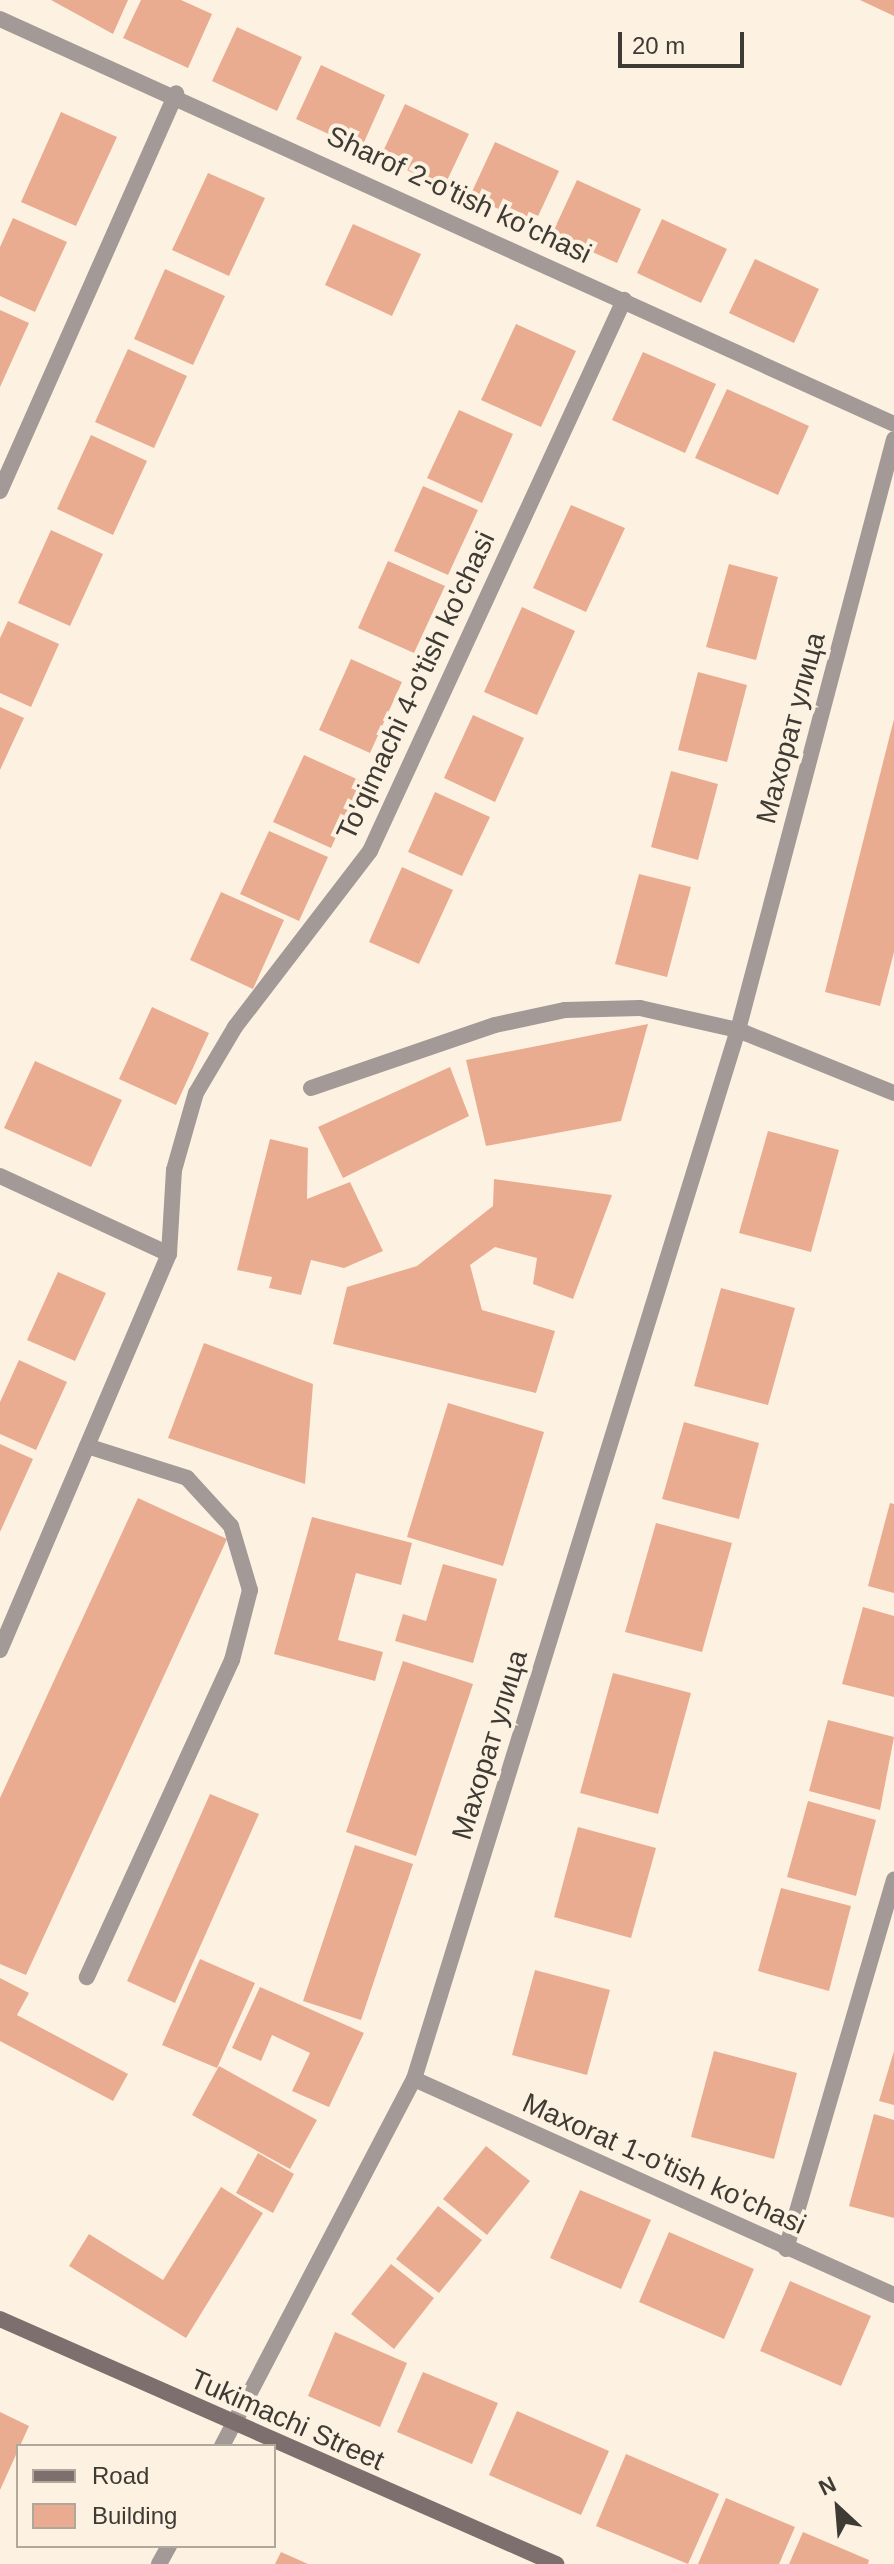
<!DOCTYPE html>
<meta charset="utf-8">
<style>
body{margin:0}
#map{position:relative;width:894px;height:2564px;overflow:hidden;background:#fdf2e2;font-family:Arial,sans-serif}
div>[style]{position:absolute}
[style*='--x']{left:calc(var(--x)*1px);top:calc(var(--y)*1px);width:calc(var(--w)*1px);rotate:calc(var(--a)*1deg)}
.building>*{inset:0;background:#e9ac90}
.lane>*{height:16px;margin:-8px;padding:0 8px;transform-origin:8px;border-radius:8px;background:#a39a98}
.street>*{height:16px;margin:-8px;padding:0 8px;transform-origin:8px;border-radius:8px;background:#a39a98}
.secondary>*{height:16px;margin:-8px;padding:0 8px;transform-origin:8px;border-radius:8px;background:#7c6f6d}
span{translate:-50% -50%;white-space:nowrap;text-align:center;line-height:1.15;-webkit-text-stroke:8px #fdf2e2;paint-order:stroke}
.street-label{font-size:28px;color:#3e3a34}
.legend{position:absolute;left:16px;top:2444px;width:260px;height:104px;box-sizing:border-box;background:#fdf2e2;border:2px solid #b1a89c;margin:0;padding:10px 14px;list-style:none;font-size:24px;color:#3e3a34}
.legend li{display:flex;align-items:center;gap:16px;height:40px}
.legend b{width:40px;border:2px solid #b1a89c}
.north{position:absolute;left:798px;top:2468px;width:80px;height:80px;-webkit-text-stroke:6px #fdf2e2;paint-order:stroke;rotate:334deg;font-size:22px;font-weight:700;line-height:32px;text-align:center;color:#3e3a34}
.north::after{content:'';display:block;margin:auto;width:28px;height:36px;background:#3e3a34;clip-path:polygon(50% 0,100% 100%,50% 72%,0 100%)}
.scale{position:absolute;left:618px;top:32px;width:126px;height:36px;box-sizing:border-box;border:4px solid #3e3a34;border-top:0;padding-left:10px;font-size:24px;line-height:28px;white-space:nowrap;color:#3e3a34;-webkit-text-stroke:6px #fdf2e2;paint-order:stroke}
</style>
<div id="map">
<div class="building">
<i style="clip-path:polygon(51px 0,128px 0,113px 34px)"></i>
<i style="clip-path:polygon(141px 0,181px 0,212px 14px,188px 68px,123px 38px)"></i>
<i style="clip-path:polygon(860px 0,894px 0,894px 16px)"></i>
<i style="clip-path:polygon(237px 27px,302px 57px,277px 111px,212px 81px)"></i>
<i style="clip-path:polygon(321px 65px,385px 95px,361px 149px,296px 119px)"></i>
<i style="clip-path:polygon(405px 104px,469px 134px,444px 187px,380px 158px)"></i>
<i style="clip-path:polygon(61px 112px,117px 137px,76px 226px,21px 202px)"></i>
<i style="clip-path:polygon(495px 142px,559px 171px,534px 225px,470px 196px)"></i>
<i style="clip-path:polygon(208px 173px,265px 198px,229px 276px,172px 250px)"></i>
<i style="clip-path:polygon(577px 180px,641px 209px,617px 263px,552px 234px)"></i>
<i style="clip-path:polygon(13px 218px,67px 242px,35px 312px,0 296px,0 247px)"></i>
<i style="clip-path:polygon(662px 219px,727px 249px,701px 303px,637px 273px)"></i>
<i style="clip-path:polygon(353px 224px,421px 254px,392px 316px,325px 285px)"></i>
<i style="clip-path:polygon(755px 259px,819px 289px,794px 343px,729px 313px)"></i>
<i style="clip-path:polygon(165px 269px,225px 296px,193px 365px,134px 339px)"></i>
<i style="clip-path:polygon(0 310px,29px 323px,0 387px)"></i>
<i style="clip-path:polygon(516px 324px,576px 351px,541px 427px,481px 400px)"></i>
<i style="clip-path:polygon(128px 349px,187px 376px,154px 448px,95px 422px)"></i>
<i style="clip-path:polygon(643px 352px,716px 384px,685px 453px,612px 420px)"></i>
<i style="clip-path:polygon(727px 389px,809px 426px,778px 495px,695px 458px)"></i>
<i style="clip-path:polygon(459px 410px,513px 434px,482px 503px,427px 478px)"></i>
<i style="clip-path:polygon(91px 435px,147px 461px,113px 535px,57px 509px)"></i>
<i style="clip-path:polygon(423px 486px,478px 510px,448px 575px,394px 551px)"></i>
<i style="clip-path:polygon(571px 505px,625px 528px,586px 612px,533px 588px)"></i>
<i style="clip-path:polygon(51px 530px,103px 554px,70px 626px,18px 603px)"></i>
<i style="clip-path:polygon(388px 561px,445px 586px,414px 653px,358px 628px)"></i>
<i style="clip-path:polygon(729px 564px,778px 577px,756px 660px,706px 647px)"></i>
<i style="clip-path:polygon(522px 607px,575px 631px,537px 715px,484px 692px)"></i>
<i style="clip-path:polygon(8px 621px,59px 644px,31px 707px,0 693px,0 638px)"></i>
<i style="clip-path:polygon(351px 659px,402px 682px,370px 753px,319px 730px)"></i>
<i style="clip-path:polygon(698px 672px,747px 685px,727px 762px,678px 750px)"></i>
<i style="clip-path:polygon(0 707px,24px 718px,0 770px)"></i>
<i style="clip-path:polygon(473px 715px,524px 738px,495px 802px,444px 778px)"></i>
<i style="clip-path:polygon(894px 719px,894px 952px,880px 1006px,825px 992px)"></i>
<i style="clip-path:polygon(304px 755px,361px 781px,331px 848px,273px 822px)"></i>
<i style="clip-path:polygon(671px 771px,718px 784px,698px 860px,651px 847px)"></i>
<i style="clip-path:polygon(435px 792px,490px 817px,462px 876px,408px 852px)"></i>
<i style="clip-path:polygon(269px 831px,328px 857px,299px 921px,240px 894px)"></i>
<i style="clip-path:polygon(402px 867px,453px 890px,419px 964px,369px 942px)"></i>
<i style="clip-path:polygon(639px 874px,691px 887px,667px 977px,615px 964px)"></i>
<i style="clip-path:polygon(221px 892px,284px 920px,253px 989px,190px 960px)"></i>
<i style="clip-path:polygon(152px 1007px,209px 1033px,176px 1105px,119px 1079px)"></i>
<i style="clip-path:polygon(648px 1024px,621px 1121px,486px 1146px,466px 1060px)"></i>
<i style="clip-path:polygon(35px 1061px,122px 1100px,91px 1167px,4px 1128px)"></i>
<i style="clip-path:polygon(450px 1067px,469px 1116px,343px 1178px,318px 1127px)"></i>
<i style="clip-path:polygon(768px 1131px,839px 1150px,811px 1252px,739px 1233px)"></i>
<i style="clip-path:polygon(270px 1139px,308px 1148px,307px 1199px,350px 1182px,383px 1251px,344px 1268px,311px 1260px,301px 1295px,269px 1288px,272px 1277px,237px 1270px)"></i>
<i style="clip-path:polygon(494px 1179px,612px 1195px,573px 1299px,533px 1284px,537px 1258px,495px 1247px,470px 1265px,482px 1310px,555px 1331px,536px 1393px,333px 1344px,347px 1287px,417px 1266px,493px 1206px)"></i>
<i style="clip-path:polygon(58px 1272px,106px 1293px,75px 1361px,27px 1340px)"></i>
<i style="clip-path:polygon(721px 1288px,795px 1308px,768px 1405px,694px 1386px)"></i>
<i style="clip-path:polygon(204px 1343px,313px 1384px,305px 1484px,168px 1438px)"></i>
<i style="clip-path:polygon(19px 1360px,67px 1382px,36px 1450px,0 1434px,0 1402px)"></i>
<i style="clip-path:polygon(448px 1403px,544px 1432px,503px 1566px,407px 1537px)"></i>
<i style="clip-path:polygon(684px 1422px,759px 1443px,739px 1519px,662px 1499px)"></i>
<i style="clip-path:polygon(0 1444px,33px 1459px,0 1532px)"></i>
<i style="clip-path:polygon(138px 1498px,227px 1539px,26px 1975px,0 1964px,0 1798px)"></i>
<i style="clip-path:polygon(890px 1503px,894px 1504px,894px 1593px,868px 1586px)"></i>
<i style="clip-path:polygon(312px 1517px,412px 1543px,401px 1585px,356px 1573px,338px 1640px,383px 1652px,375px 1681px,274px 1654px)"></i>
<i style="clip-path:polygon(656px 1523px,732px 1543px,702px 1652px,625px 1632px)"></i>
<i style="clip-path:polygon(443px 1564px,497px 1579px,473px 1663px,395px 1641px,403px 1614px,426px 1621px)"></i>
<i style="clip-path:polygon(863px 1607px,894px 1616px,894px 1697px,842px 1684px)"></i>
<i style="clip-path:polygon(403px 1661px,473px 1684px,416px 1856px,346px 1832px)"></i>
<i style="clip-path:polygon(613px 1673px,691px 1693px,658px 1814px,580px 1793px)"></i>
<i style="clip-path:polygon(828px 1720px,894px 1737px,880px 1810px,809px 1791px)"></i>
<i style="clip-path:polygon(210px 1794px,259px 1814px,175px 2003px,127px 1981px)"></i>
<i style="clip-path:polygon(808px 1801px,876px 1820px,856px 1896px,787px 1877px)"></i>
<i style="clip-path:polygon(578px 1827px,656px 1848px,631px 1938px,554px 1917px)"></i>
<i style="clip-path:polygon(355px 1845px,413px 1864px,361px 2020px,303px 2001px)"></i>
<i style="clip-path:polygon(781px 1888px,851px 1906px,829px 1991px,758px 1971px)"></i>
<i style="clip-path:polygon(200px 1959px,255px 1983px,217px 2068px,162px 2045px)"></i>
<i style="clip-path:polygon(535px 1970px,610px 1990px,587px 2075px,512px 2055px)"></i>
<i style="clip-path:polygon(0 1978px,29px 1993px,17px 2015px,128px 2074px,113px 2101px,0 2041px)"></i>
<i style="clip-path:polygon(260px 1987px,364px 2033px,329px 2107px,292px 2091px,310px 2053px,272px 2035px,261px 2061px,232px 2048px)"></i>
<i style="clip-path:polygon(714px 2051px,797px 2073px,774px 2159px,691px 2137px)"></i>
<i style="clip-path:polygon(894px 2051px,894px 2105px,879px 2101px)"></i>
<i style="clip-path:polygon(219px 2066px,317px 2120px,290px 2169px,192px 2115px)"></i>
<i style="clip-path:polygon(874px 2114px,894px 2120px,894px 2218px,849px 2206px)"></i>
<i style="clip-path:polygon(486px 2146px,530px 2181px,487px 2235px,443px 2199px)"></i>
<i style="clip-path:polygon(258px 2153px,294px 2174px,273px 2213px,236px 2193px)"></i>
<i style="clip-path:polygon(221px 2187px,263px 2213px,186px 2338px,69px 2266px,89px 2234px,163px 2280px)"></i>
<i style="clip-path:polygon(580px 2190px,651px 2220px,621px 2289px,550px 2258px)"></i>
<i style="clip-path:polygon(438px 2206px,482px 2240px,439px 2293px,396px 2259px)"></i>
<i style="clip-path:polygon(669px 2232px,754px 2269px,724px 2339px,639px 2302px)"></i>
<i style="clip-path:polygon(391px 2264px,434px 2298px,394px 2349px,351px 2314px)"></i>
<i style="clip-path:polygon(790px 2281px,871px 2316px,841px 2386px,760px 2351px)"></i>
<i style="clip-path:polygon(335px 2332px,407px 2363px,380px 2427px,308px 2396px)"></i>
<i style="clip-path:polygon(423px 2372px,498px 2403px,472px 2464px,397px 2432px)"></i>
<i style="clip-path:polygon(517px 2411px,609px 2451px,581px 2515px,489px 2475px)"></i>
<i style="clip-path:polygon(0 2412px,29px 2426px,0 2490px)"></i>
<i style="clip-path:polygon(626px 2454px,719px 2494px,688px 2564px,596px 2526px)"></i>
<i style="clip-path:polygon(726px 2498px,795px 2527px,779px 2564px,698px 2564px)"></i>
<i style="clip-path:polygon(803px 2532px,869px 2560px,868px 2564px,789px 2564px)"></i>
<i style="clip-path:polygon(281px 2552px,308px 2564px,275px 2564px)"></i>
</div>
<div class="lane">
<i style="--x:87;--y:1446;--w:105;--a:17.7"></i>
<i style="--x:187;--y:1478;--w:65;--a:47.5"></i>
<i style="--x:231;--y:1526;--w:67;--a:73.5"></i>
<i style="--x:250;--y:1590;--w:72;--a:104.4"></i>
<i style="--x:232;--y:1660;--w:349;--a:114.6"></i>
</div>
<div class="street">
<i style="--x:0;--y:19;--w:981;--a:24.37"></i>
<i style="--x:0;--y:491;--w:435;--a:-66.1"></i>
<i style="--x:311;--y:1088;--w:194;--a:-18.9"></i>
<i style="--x:495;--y:1025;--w:72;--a:-12.1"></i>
<i style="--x:565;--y:1010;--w:75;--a:-1.5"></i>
<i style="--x:640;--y:1008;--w:100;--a:12.7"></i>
<i style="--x:738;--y:1030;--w:168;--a:22"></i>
<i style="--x:0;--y:1176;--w:186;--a:24.8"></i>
<i style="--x:0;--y:1650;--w:431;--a:-66.9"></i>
<i style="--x:169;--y:1254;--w:84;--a:-86.6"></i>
<i style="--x:174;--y:1170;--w:80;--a:-74.1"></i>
<i style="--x:196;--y:1093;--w:77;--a:-59.4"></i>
<i style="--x:235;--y:1027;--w:222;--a:-52.5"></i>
<i style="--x:370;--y:851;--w:607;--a:-65.25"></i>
<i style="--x:414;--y:2079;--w:526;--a:24.23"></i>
<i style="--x:786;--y:2249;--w:385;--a:-73.7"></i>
<i style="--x:222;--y:2446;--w:414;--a:-62.4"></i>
<i style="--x:414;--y:2079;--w:1098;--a:-72.84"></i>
<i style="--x:738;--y:1030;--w:611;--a:-75.21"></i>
<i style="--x:159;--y:2564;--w:21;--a:-61"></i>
</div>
<div class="secondary">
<i style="--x:0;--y:2319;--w:608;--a:23.78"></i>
</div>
<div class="street-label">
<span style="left:459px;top:195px;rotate:25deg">Sharof 2-o'tish ko'chasi</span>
<span style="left:416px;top:686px;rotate:-65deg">To'qimachi 4-o'tish ko'chasi</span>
<span style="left:791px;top:728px;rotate:-75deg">Махорат улица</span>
<span style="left:490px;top:1745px;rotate:-73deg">Махорат улица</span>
<span style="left:664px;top:2164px;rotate:24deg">Maxorat 1-o'tish ko'chasi</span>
<span style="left:287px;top:2420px;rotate:24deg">Tukimachi Street</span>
</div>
<ul class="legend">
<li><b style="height:10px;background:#7c6f6d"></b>Road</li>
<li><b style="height:22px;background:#e9ac90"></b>Building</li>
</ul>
<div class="north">N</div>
<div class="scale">20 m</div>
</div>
